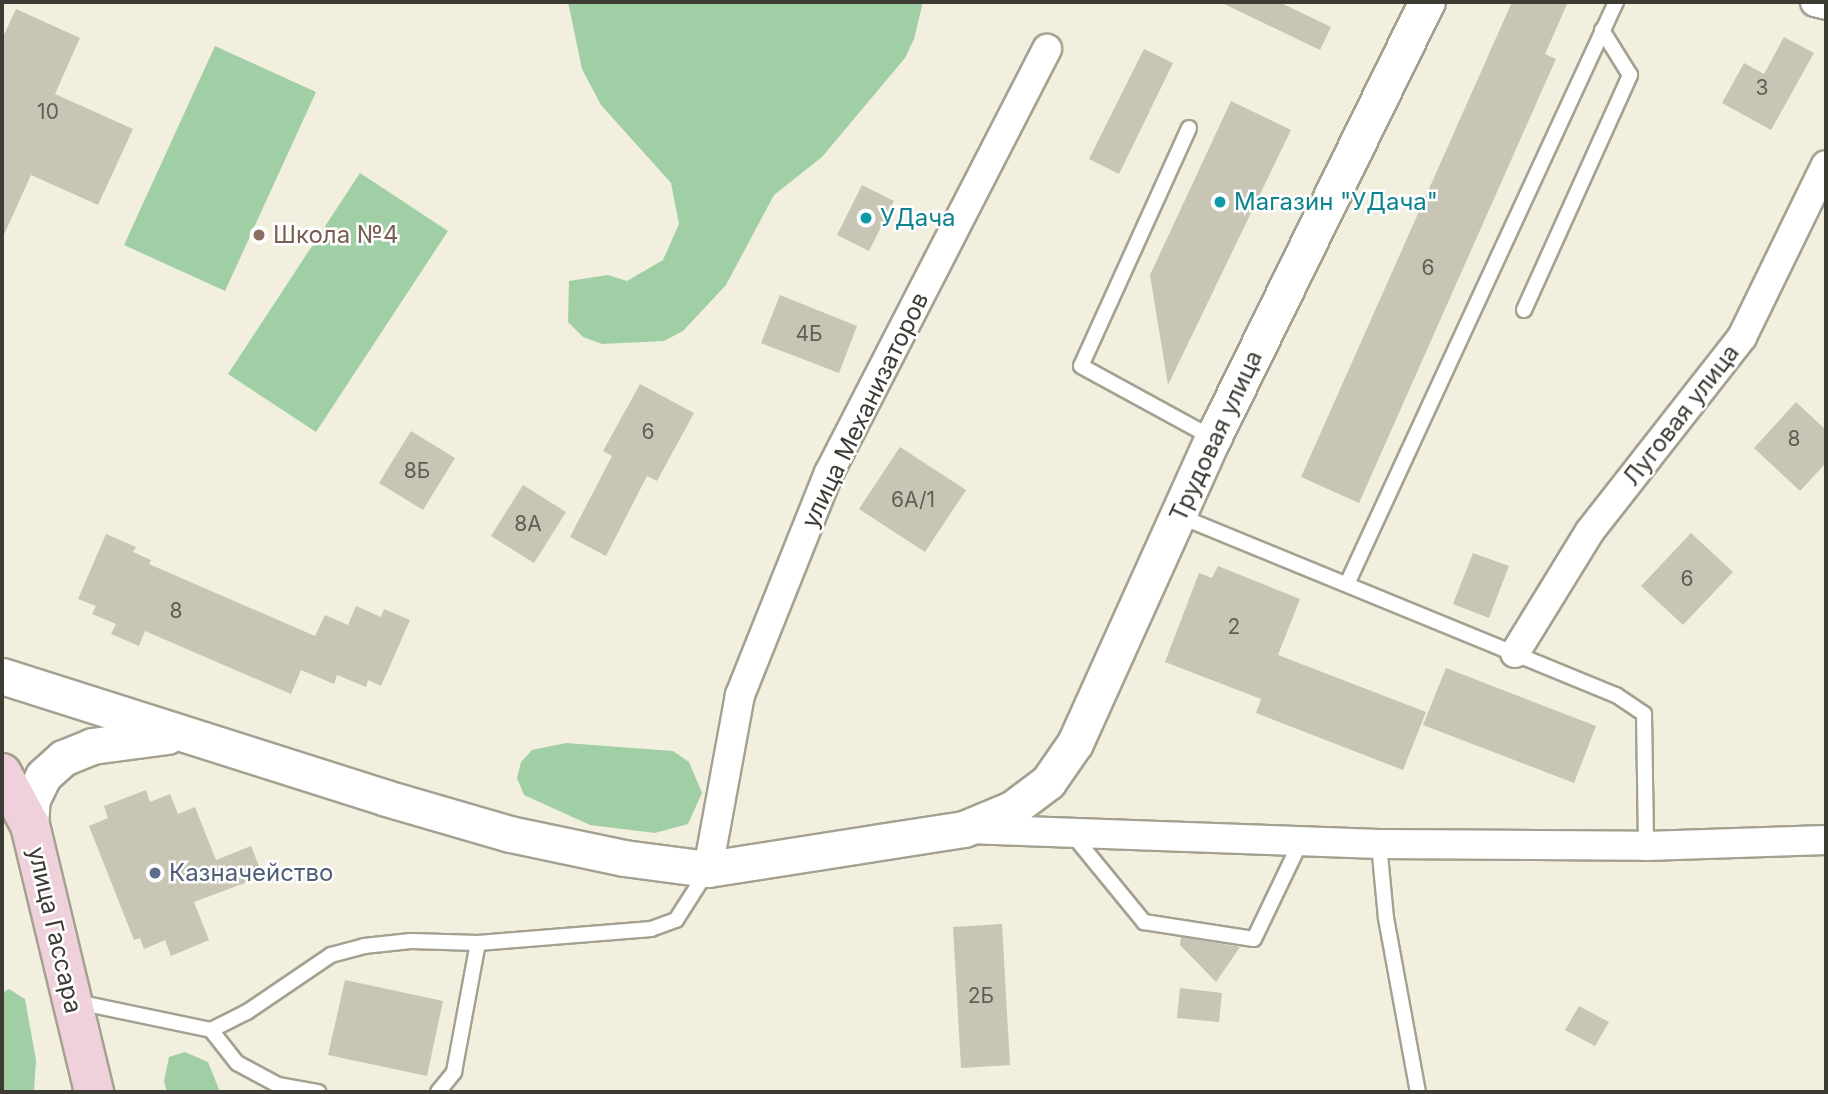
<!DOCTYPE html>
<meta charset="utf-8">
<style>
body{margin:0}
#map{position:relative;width:1828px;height:1094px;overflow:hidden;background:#f3efde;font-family:Inter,sans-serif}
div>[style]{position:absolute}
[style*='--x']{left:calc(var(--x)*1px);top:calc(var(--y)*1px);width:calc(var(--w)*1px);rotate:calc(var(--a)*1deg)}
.green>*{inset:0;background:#a1cfa5}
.building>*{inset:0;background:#c8c5b4}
.roads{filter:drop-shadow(2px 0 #a4a191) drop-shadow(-2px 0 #a4a191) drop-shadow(0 2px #a4a191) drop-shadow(0 -2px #a4a191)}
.service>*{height:14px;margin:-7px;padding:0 7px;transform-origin:7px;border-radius:7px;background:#fff}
.minor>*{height:28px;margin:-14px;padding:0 14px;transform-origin:14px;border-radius:14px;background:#fff}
.tertiary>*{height:35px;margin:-17.5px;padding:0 17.5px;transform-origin:17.5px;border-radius:17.5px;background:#fff}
.secondary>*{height:38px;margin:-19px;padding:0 19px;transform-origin:19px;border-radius:19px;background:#eed1da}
.dots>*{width:19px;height:19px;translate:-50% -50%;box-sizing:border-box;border:4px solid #fff;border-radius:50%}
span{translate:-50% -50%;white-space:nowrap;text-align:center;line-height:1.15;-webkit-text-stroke:5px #fff;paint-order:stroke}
.number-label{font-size:21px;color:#5f5e54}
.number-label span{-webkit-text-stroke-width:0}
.culture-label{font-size:24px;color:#0d838f}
.left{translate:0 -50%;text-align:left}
.education-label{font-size:24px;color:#785e54}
.street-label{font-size:24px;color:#3c3b34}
.service-label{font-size:24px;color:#4e5e75}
.frame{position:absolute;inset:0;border:4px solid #3c3b34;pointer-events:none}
</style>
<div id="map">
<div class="green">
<i style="clip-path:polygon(568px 2px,923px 2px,914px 39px,905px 58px,822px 157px,774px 195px,726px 285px,683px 331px,664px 341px,602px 344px,583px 337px,568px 322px,569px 281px,608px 275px,627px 281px,663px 260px,679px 224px,671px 183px,601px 105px,582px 69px)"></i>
<i style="clip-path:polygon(215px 46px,316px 92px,225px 291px,124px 245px)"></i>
<i style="clip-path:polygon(360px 173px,448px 231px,316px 432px,228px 374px)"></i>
<i style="clip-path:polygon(566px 743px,673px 751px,689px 762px,702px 793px,688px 824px,655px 833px,590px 825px,524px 795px,517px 778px,521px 762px,532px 750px)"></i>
<i style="clip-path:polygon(9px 989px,25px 999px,36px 1060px,34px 1092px,2px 1092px,2px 993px)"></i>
<i style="clip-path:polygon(185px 1052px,208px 1062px,220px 1092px,167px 1092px,164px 1081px,169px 1057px)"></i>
</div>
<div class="building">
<i style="clip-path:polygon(1220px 2px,1279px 2px,1331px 27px,1320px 50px)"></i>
<i style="clip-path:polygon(1512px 2px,1568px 2px,1545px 54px,1556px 59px,1359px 503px,1301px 477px)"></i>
<i style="clip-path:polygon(16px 9px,80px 38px,55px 94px,133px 129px,98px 205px,31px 175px,2px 239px,2px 39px)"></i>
<i style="clip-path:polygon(1784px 37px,1814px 53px,1771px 130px,1722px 103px,1744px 63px,1764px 74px)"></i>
<i style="clip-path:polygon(1144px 49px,1173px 63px,1119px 174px,1089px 159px)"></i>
<i style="clip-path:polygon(1231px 101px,1291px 130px,1168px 385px,1150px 275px)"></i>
<i style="clip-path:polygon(862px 185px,894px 201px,869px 251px,837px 235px)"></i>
<i style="clip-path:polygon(780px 295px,857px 326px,839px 373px,761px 343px)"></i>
<i style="clip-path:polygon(640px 384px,694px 413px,657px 481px,647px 476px,606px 556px,570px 537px,612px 456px,603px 451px)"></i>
<i style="clip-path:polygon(1796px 402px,1826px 430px,1826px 463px,1800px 491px,1754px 448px)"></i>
<i style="clip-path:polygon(411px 431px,455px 458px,423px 510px,379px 483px)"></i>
<i style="clip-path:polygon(900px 447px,966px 490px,925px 552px,859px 509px)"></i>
<i style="clip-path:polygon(523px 485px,566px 512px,534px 563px,491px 536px)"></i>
<i style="clip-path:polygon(1691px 533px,1733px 572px,1683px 625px,1641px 586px)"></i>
<i style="clip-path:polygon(106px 534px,136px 547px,133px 552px,151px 560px,149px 564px,315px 636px,325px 615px,348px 625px,356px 606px,381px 617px,384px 609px,410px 620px,381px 686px,368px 680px,366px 687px,337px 675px,334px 684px,301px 670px,291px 694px,145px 631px,139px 646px,111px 634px,116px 624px,92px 614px,96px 606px,78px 599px)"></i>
<i style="clip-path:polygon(1473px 553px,1509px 566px,1489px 618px,1453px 604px)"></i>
<i style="clip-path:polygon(1218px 566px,1300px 599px,1278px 655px,1426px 712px,1403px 770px,1256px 713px,1261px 699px,1165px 662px,1199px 573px,1212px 578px)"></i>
<i style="clip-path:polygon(1446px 668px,1596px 726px,1574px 783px,1423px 725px)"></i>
<i style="clip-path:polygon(146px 790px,150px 802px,170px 794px,178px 814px,195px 807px,216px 860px,251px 846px,263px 876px,194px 902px,209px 940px,171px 956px,165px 940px,144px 949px,140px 938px,134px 940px,89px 826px,108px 818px,104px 806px)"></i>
<i style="clip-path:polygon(1002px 924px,1010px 1065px,961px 1068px,953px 927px)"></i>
<i style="clip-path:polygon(1181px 937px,1240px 947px,1216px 982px,1180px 945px)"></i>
<i style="clip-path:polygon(345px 980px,443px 1001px,427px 1076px,328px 1055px)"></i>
<i style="clip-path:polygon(1180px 988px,1222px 993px,1219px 1022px,1177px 1018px)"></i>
<i style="clip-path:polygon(1579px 1006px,1609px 1022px,1595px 1046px,1565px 1030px)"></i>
</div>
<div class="roads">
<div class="service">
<i style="--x:1189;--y:128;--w:261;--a:114.4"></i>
<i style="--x:1081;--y:366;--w:150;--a:28.6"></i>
<i style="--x:1524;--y:310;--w:258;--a:-65.7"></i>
<i style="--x:1630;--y:75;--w:53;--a:-121.9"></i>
<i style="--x:1179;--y:516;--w:472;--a:22.3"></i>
<i style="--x:1616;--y:695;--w:34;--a:34"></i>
<i style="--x:1644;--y:714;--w:132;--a:89.1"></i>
<i style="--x:1347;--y:584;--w:641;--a:-65.19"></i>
<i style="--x:1072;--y:834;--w:114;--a:50.7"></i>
<i style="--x:1144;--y:922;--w:111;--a:8.8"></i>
<i style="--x:1254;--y:939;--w:106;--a:-64.4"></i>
<i style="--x:1379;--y:844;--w:74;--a:84.6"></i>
<i style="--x:1386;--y:918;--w:177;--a:79.6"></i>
<i style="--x:77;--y:1002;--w:137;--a:11.8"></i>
<i style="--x:211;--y:1030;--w:40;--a:-26.6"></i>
<i style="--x:247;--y:1012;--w:102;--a:-34.2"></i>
<i style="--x:331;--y:955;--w:34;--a:-15"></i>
<i style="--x:364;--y:946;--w:47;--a:-6.1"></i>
<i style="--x:411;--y:941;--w:67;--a:1.7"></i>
<i style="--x:478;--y:943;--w:174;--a:-4.6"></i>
<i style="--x:651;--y:929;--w:27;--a:-20"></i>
<i style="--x:676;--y:920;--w:59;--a:-57.4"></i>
<i style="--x:211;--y:1030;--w:42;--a:51.8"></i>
<i style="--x:237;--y:1063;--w:47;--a:28.2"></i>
<i style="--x:278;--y:1085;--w:41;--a:9.9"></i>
<i style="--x:438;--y:1092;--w:26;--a:-51"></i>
<i style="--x:454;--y:1072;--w:131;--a:-79.5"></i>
</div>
<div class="minor">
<i style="--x:1815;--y:2;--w:11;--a:15"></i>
<i style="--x:1515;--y:653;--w:143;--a:-58.4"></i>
<i style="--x:1590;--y:531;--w:246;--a:-51.9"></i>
<i style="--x:1742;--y:337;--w:191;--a:-64"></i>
<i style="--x:968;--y:829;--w:411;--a:2.1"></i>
<i style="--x:1379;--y:844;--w:267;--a:0.4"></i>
<i style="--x:1646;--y:846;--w:180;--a:-1.9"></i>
<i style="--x:708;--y:869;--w:177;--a:-79.6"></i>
<i style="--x:740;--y:695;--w:239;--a:-68.2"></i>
<i style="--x:829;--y:473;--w:477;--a:-62.8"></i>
</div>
<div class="tertiary">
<i style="--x:2;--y:676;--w:403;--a:17.6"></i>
<i style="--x:386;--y:798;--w:129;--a:16.2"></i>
<i style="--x:510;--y:834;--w:116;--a:11.9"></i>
<i style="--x:624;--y:858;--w:85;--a:7.5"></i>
<i style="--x:708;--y:869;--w:259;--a:-8.9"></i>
<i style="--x:964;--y:829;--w:52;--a:-22.6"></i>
<i style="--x:1012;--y:809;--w:45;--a:-36.9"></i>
<i style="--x:1048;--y:782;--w:47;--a:-55.3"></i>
<i style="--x:1075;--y:743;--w:335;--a:-65.7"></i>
<i style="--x:1213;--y:438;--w:486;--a:-63.9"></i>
<i style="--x:30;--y:825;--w:26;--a:-86"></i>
<i style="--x:32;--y:799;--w:25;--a:-64"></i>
<i style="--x:43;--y:776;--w:27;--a:-42"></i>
<i style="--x:63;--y:758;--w:31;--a:-22"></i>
<i style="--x:92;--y:746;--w:76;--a:-7.6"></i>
</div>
<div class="secondary">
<i style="--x:2;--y:773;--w:59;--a:61.7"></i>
<i style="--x:30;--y:825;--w:275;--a:76.5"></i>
</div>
</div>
<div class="dots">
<i style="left:1220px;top:202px;background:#0f9aa8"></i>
<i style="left:866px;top:218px;background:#0f9aa8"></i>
<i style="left:259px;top:235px;background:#8d6e63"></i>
<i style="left:155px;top:873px;background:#5c6f8a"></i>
</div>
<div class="number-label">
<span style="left:1762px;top:88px">3</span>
<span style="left:48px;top:112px">10</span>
<span style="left:1428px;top:268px">6</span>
<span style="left:809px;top:334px">4Б</span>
<span style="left:648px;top:432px">6</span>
<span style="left:1794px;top:439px">8</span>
<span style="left:417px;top:471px">8Б</span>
<span style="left:913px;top:500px">6А/1</span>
<span style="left:528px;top:524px">8А</span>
<span style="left:1687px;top:579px">6</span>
<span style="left:176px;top:611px">8</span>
<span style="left:1234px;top:627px">2</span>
<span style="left:981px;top:996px">2Б</span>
</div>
<div class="culture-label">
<span class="left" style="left:1234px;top:202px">Магазин "УДача"</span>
<span class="left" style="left:880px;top:218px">УДача</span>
</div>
<div class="education-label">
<span class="left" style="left:273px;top:235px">Школа №4</span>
</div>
<div class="street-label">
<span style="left:865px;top:410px;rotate:-64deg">улица Механизаторов</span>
<span style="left:1681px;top:415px;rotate:-52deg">Луговая улица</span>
<span style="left:1216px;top:436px;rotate:-65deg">Трудовая улица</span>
<span style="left:55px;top:930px;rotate:77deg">улица Гассара</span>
</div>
<div class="service-label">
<span class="left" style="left:169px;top:873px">Казначейство</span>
</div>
<div class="frame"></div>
</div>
